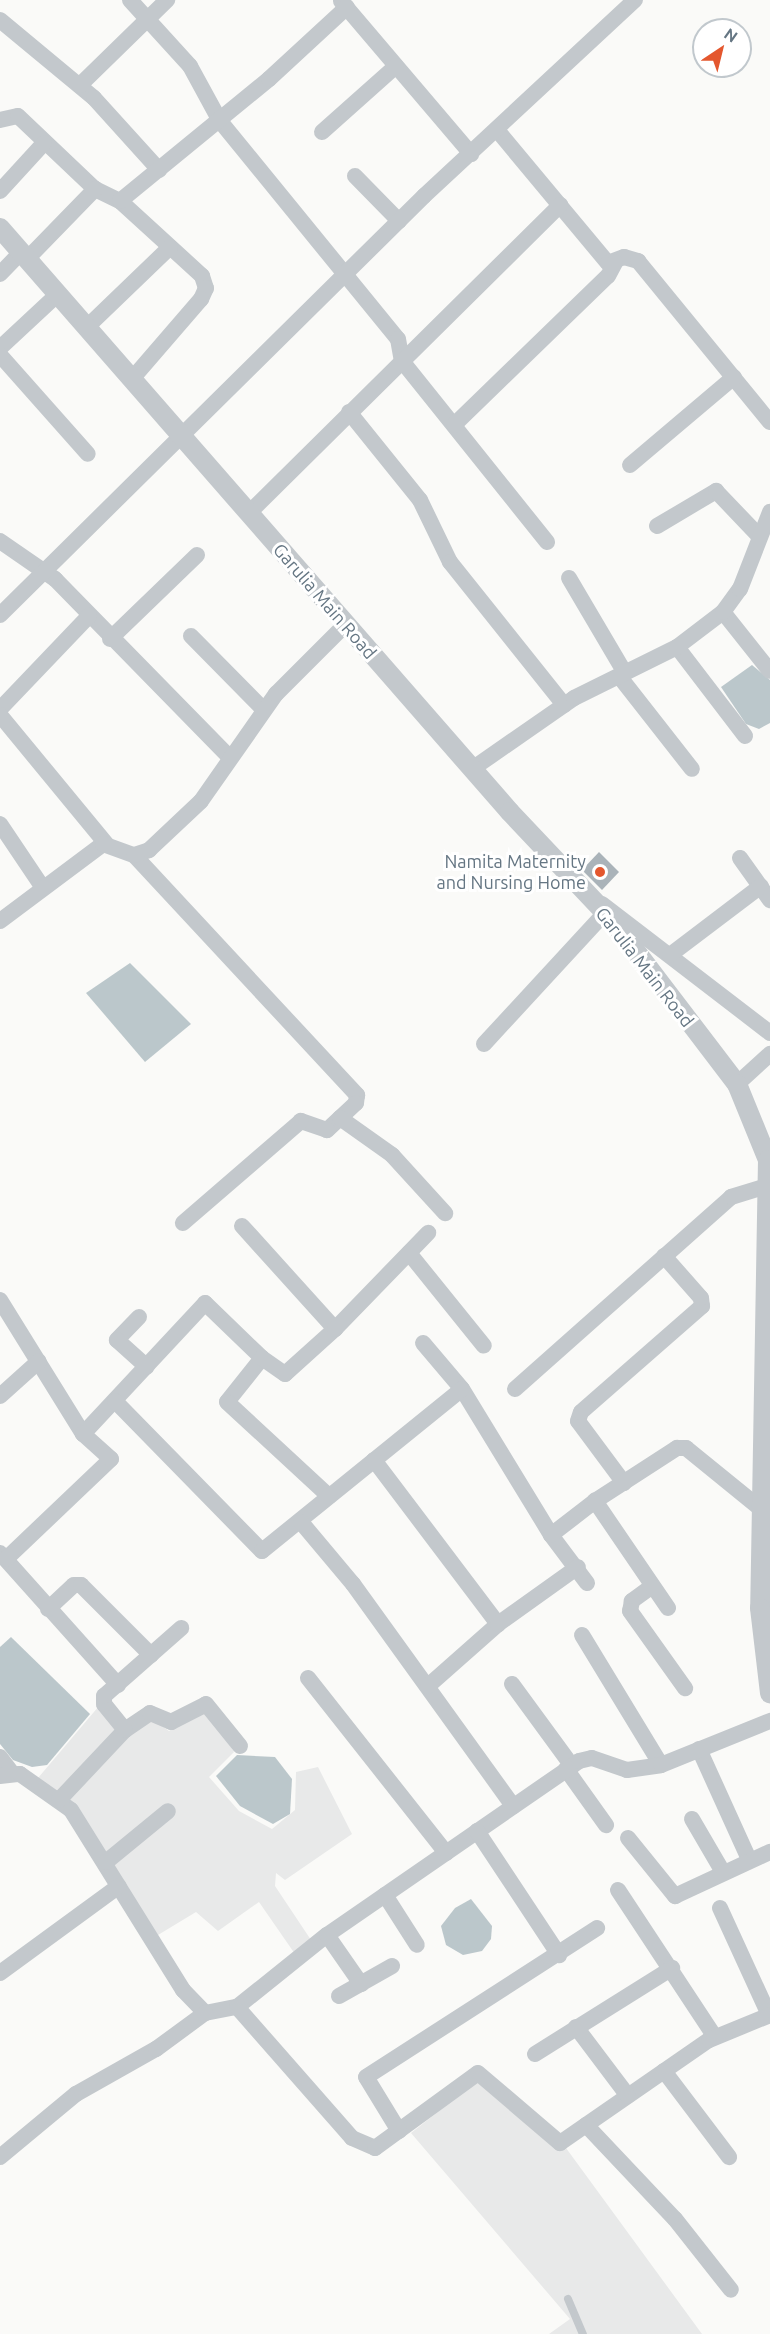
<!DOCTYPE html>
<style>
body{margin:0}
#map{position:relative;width:770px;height:2334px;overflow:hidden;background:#fafaf8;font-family:Ubuntu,sans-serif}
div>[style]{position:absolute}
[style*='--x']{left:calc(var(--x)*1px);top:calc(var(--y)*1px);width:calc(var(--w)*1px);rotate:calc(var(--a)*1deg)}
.built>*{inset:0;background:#e8e9e9}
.water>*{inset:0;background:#bbc7cb}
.building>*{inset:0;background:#aab3b9}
.service>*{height:8px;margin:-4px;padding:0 4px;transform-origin:4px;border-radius:4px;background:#c3c8cc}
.minor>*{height:16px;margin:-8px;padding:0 8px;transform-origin:8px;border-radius:8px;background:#c3c8cc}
.tertiary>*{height:20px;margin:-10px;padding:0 10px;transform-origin:10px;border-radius:10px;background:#c3c8cc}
.dots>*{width:16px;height:16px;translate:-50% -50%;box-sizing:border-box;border:3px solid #fff;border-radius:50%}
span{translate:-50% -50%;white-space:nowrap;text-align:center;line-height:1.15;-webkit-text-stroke:6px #fff;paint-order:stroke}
.street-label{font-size:18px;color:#657683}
.poi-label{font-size:18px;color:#657683}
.right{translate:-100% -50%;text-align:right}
.north{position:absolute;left:692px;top:18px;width:60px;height:60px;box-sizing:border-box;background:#fff;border:2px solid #c1c8cd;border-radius:50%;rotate:35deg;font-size:16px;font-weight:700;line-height:24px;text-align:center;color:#657683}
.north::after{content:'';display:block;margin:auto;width:21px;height:27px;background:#e4572e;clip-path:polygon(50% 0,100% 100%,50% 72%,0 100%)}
</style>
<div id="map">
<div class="built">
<i style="clip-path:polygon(205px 1705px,234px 1752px,209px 1777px,239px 1811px,272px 1829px,295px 1810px,296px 1772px,318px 1767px,352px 1834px,285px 1880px,276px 1873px,275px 1886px,311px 1940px,295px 1954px,259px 1902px,218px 1931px,196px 1912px,158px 1935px,38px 1778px,99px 1706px,128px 1731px,150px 1717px,169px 1731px)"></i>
<i style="clip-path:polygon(477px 2081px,566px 2148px,702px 2334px,549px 2334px,570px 2319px,411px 2133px)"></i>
</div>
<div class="water">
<i style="clip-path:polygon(752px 665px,770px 680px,770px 723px,759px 729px,746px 724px,721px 687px)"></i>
<i style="clip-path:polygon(130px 963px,191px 1024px,145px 1062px,86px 993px)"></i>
<i style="clip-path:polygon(11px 1637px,90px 1714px,47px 1765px,32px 1767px,13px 1760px,0 1744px,0 1647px)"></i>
<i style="clip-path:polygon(237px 1755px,275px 1757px,292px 1779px,290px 1814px,273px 1824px,240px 1806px,216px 1776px)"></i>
<i style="clip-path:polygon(471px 1899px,492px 1926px,491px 1939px,482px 1951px,463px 1955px,446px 1945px,441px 1926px,455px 1908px)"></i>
</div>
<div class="building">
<i style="clip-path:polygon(599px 852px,619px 872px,602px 890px,582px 870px)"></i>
</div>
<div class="service">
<i style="--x:568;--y:2299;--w:38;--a:67"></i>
</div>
<div class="minor">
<i style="--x:130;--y:0;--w:89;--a:47.7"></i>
<i style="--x:190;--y:66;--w:63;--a:61.4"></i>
<i style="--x:220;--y:121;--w:281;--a:50.8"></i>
<i style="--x:398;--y:339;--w:22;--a:80"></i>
<i style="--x:402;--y:361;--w:232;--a:51.3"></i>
<i style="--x:341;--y:1;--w:201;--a:49.6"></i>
<i style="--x:0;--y:20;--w:122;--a:39.7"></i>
<i style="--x:94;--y:98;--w:97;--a:47.9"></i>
<i style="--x:80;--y:85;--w:122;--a:-44.3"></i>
<i style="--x:0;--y:120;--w:18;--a:-13"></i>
<i style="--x:18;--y:116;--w:106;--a:43.5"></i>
<i style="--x:95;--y:189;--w:28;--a:26"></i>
<i style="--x:120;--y:201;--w:111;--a:42.4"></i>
<i style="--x:202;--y:276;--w:13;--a:72"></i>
<i style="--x:206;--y:288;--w:12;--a:114"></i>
<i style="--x:201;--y:299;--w:106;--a:130.8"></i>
<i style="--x:497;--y:130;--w:173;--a:50.2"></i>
<i style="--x:608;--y:263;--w:17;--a:-21"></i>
<i style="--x:624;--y:257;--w:15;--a:16"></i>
<i style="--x:638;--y:261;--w:208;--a:50.7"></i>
<i style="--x:322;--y:132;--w:99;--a:-41.7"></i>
<i style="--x:355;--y:176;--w:63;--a:45.6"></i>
<i style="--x:0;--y:191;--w:65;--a:-47.5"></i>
<i style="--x:120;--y:201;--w:193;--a:-39.3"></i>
<i style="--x:269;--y:79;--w:106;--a:-42.7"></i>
<i style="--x:27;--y:259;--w:98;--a:-45.8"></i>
<i style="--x:0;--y:274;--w:30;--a:-46"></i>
<i style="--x:87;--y:327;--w:115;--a:-43.9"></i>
<i style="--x:0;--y:348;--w:79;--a:-43"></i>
<i style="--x:0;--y:355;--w:132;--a:48.4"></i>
<i style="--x:349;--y:412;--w:113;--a:51.1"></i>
<i style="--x:420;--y:500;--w:69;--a:64.2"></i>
<i style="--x:450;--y:562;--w:183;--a:51.4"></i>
<i style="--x:454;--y:425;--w:214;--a:-44.1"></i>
<i style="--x:608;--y:276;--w:15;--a:-62"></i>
<i style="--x:630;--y:465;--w:136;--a:-40.2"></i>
<i style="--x:249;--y:513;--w:438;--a:-44.7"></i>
<i style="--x:657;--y:526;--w:69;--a:-30.7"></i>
<i style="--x:716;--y:491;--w:61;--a:46.3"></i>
<i style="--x:0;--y:541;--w:67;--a:34.6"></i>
<i style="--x:55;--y:579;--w:250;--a:45.6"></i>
<i style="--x:569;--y:578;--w:110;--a:59.5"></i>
<i style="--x:723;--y:612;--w:75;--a:51.5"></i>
<i style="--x:0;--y:615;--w:596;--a:-44.66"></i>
<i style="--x:424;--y:196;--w:288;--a:-42.9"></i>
<i style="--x:191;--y:636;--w:104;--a:45.4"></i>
<i style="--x:110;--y:639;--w:121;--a:-44"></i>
<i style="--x:677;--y:647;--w:112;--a:52.6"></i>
<i style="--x:619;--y:676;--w:118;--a:51.9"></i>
<i style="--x:0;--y:709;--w:129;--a:-46.3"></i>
<i style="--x:0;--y:715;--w:168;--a:50.5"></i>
<i style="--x:472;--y:769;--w:124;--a:-34.8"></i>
<i style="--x:574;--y:698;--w:115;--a:-26.3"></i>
<i style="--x:677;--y:647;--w:58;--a:-37.3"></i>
<i style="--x:723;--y:612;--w:29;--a:-54"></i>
<i style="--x:740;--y:589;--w:83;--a:-68.7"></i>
<i style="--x:0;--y:824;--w:77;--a:56.1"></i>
<i style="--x:134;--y:855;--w:328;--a:47.1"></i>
<i style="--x:357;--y:1095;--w:8;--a:97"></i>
<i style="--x:356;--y:1103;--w:40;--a:137"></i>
<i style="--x:327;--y:1130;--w:28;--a:-161"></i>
<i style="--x:301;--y:1121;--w:156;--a:139.2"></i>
<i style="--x:740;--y:858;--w:52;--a:54.5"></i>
<i style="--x:602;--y:904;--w:212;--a:37.5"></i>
<i style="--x:0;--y:921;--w:129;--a:-36.8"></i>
<i style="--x:103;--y:844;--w:33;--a:20"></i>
<i style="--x:134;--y:855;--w:16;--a:-18"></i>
<i style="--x:149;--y:850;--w:71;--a:-43.3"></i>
<i style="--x:201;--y:801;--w:131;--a:-55"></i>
<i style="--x:276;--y:694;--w:99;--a:-45"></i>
<i style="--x:670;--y:955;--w:114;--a:-37.2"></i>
<i style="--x:484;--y:1044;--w:178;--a:-47.3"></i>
<i style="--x:737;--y:1084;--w:45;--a:-42.3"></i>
<i style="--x:340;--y:1118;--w:64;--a:35.4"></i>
<i style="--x:392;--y:1155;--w:79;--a:47.6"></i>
<i style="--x:242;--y:1226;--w:139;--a:47.9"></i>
<i style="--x:409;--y:1253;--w:119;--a:51.1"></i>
<i style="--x:0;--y:1300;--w:158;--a:58.2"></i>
<i style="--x:83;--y:1434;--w:179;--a:-47"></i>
<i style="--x:205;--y:1303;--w:79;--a:44"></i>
<i style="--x:262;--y:1358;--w:56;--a:128.5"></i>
<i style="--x:227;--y:1402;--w:139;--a:42.7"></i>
<i style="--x:139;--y:1317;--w:32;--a:134"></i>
<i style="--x:117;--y:1340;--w:40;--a:42"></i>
<i style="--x:423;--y:1343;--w:60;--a:49.7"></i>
<i style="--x:462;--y:1389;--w:171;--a:58.6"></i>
<i style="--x:551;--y:1535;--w:60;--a:53.1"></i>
<i style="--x:262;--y:1358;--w:28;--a:35"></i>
<i style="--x:285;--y:1374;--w:67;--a:-42"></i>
<i style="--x:335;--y:1329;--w:134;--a:-45.9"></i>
<i style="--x:515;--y:1389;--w:289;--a:-41.6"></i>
<i style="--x:731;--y:1197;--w:39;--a:-17"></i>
<i style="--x:0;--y:1396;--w:52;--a:-41.9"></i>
<i style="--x:115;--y:1401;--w:210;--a:45.6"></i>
<i style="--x:262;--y:1551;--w:257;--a:-39"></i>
<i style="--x:374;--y:1460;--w:206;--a:52.9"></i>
<i style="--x:624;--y:1483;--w:77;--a:-126.6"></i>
<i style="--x:578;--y:1421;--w:9;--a:-72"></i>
<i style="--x:581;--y:1412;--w:161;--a:-41.2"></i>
<i style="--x:702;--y:1306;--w:8;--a:-97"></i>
<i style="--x:701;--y:1298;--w:56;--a:-131.4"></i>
<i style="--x:301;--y:1522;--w:81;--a:50"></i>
<i style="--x:353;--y:1584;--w:274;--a:54.2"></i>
<i style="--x:551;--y:1535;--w:56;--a:-37.7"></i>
<i style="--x:0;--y:1553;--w:177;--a:48.2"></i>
<i style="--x:6;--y:1559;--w:145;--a:-43.6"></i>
<i style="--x:111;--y:1459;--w:38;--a:-138"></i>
<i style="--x:651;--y:1587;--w:24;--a:144"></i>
<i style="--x:632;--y:1601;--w:10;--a:101"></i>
<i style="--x:630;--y:1611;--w:95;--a:54.5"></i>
<i style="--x:668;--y:1608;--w:130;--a:-124.3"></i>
<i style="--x:595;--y:1501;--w:98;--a:-32.9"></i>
<i style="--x:677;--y:1448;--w:9;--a:0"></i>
<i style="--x:686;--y:1448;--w:97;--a:39.1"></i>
<i style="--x:48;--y:1609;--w:35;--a:-43"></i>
<i style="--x:74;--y:1585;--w:7;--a:0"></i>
<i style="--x:81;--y:1585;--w:99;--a:45"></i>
<i style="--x:582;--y:1635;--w:152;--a:58.7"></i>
<i style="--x:308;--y:1678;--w:223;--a:51.7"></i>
<i style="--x:512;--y:1684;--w:102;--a:53.8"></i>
<i style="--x:428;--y:1686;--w:94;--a:-41.5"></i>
<i style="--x:498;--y:1624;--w:98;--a:-35.5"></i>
<i style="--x:125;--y:1730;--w:30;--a:-34"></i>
<i style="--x:150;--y:1713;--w:23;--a:23"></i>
<i style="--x:171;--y:1722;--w:39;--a:-27"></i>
<i style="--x:206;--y:1704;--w:54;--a:51"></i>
<i style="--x:699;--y:1749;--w:121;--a:65.6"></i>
<i style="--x:0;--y:1757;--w:20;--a:53"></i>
<i style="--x:566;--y:1769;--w:69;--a:54.5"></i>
<i style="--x:0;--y:1776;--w:20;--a:-6"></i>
<i style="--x:20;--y:1774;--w:62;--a:35.2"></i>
<i style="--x:71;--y:1810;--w:212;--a:58.1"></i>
<i style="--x:183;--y:1990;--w:32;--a:46"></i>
<i style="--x:205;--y:2013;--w:33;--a:-11"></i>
<i style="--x:237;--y:2007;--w:115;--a:-38.7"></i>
<i style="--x:327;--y:1935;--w:306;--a:-34.6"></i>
<i style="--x:579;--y:1761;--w:13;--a:-13"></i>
<i style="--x:592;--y:1758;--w:37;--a:19"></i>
<i style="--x:627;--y:1770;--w:34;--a:-8"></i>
<i style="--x:661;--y:1765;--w:118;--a:-22"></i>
<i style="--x:59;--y:1800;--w:96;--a:-46.7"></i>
<i style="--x:125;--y:1730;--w:33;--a:-129"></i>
<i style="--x:104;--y:1704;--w:8;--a:-90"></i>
<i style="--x:104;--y:1696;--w:103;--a:-41.4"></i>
<i style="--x:692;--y:1819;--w:61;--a:59.7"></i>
<i style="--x:477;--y:1831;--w:149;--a:56.5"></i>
<i style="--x:628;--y:1838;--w:75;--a:51"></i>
<i style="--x:675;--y:1896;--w:105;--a:-24.9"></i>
<i style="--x:106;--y:1862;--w:80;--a:-39.4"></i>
<i style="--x:618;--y:1890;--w:176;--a:56.6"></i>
<i style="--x:385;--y:1895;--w:59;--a:57.4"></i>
<i style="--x:720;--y:1908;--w:118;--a:65.4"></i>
<i style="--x:327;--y:1935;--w:60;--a:55.2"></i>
<i style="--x:0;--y:1973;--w:147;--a:-36.2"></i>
<i style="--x:339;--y:1996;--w:61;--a:-29.5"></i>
<i style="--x:237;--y:2007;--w:174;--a:48.7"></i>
<i style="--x:352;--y:2138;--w:25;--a:23"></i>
<i style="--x:375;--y:2148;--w:127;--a:-36.1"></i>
<i style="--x:478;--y:2073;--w:108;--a:40.5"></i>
<i style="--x:560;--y:2143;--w:181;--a:-34.7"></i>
<i style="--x:709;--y:2040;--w:66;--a:-22.3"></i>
<i style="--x:576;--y:2027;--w:86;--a:53"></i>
<i style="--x:535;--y:2054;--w:162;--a:-32.1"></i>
<i style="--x:664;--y:2071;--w:108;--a:52.9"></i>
<i style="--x:586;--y:2125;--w:129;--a:46.6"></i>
<i style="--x:675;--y:2219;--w:90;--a:51.7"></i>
<i style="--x:399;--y:2131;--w:63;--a:-121.4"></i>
<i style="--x:366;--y:2077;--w:275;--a:-32.8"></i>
<i style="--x:0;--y:2157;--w:99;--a:-39.7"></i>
<i style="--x:76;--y:2094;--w:92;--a:-29.4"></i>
<i style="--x:156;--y:2049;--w:61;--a:-36.3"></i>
</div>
<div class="tertiary">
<i style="--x:0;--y:228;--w:775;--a:48.87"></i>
<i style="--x:510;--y:812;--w:149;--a:46.6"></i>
<i style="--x:612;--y:920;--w:206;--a:52.7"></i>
<i style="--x:737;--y:1084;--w:82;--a:67.8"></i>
<i style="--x:768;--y:1160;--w:448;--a:91"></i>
<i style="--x:760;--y:1608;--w:86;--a:83.3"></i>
</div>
<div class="dots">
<i style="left:600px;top:872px;background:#e4572e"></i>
</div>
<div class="street-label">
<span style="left:325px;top:601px;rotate:49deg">Garulia Main Road</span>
<span style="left:645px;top:967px;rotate:52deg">Garulia Main Road</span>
</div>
<div class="poi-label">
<span class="right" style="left:586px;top:872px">Namita Maternity<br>and Nursing Home</span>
</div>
<div class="north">N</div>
</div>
